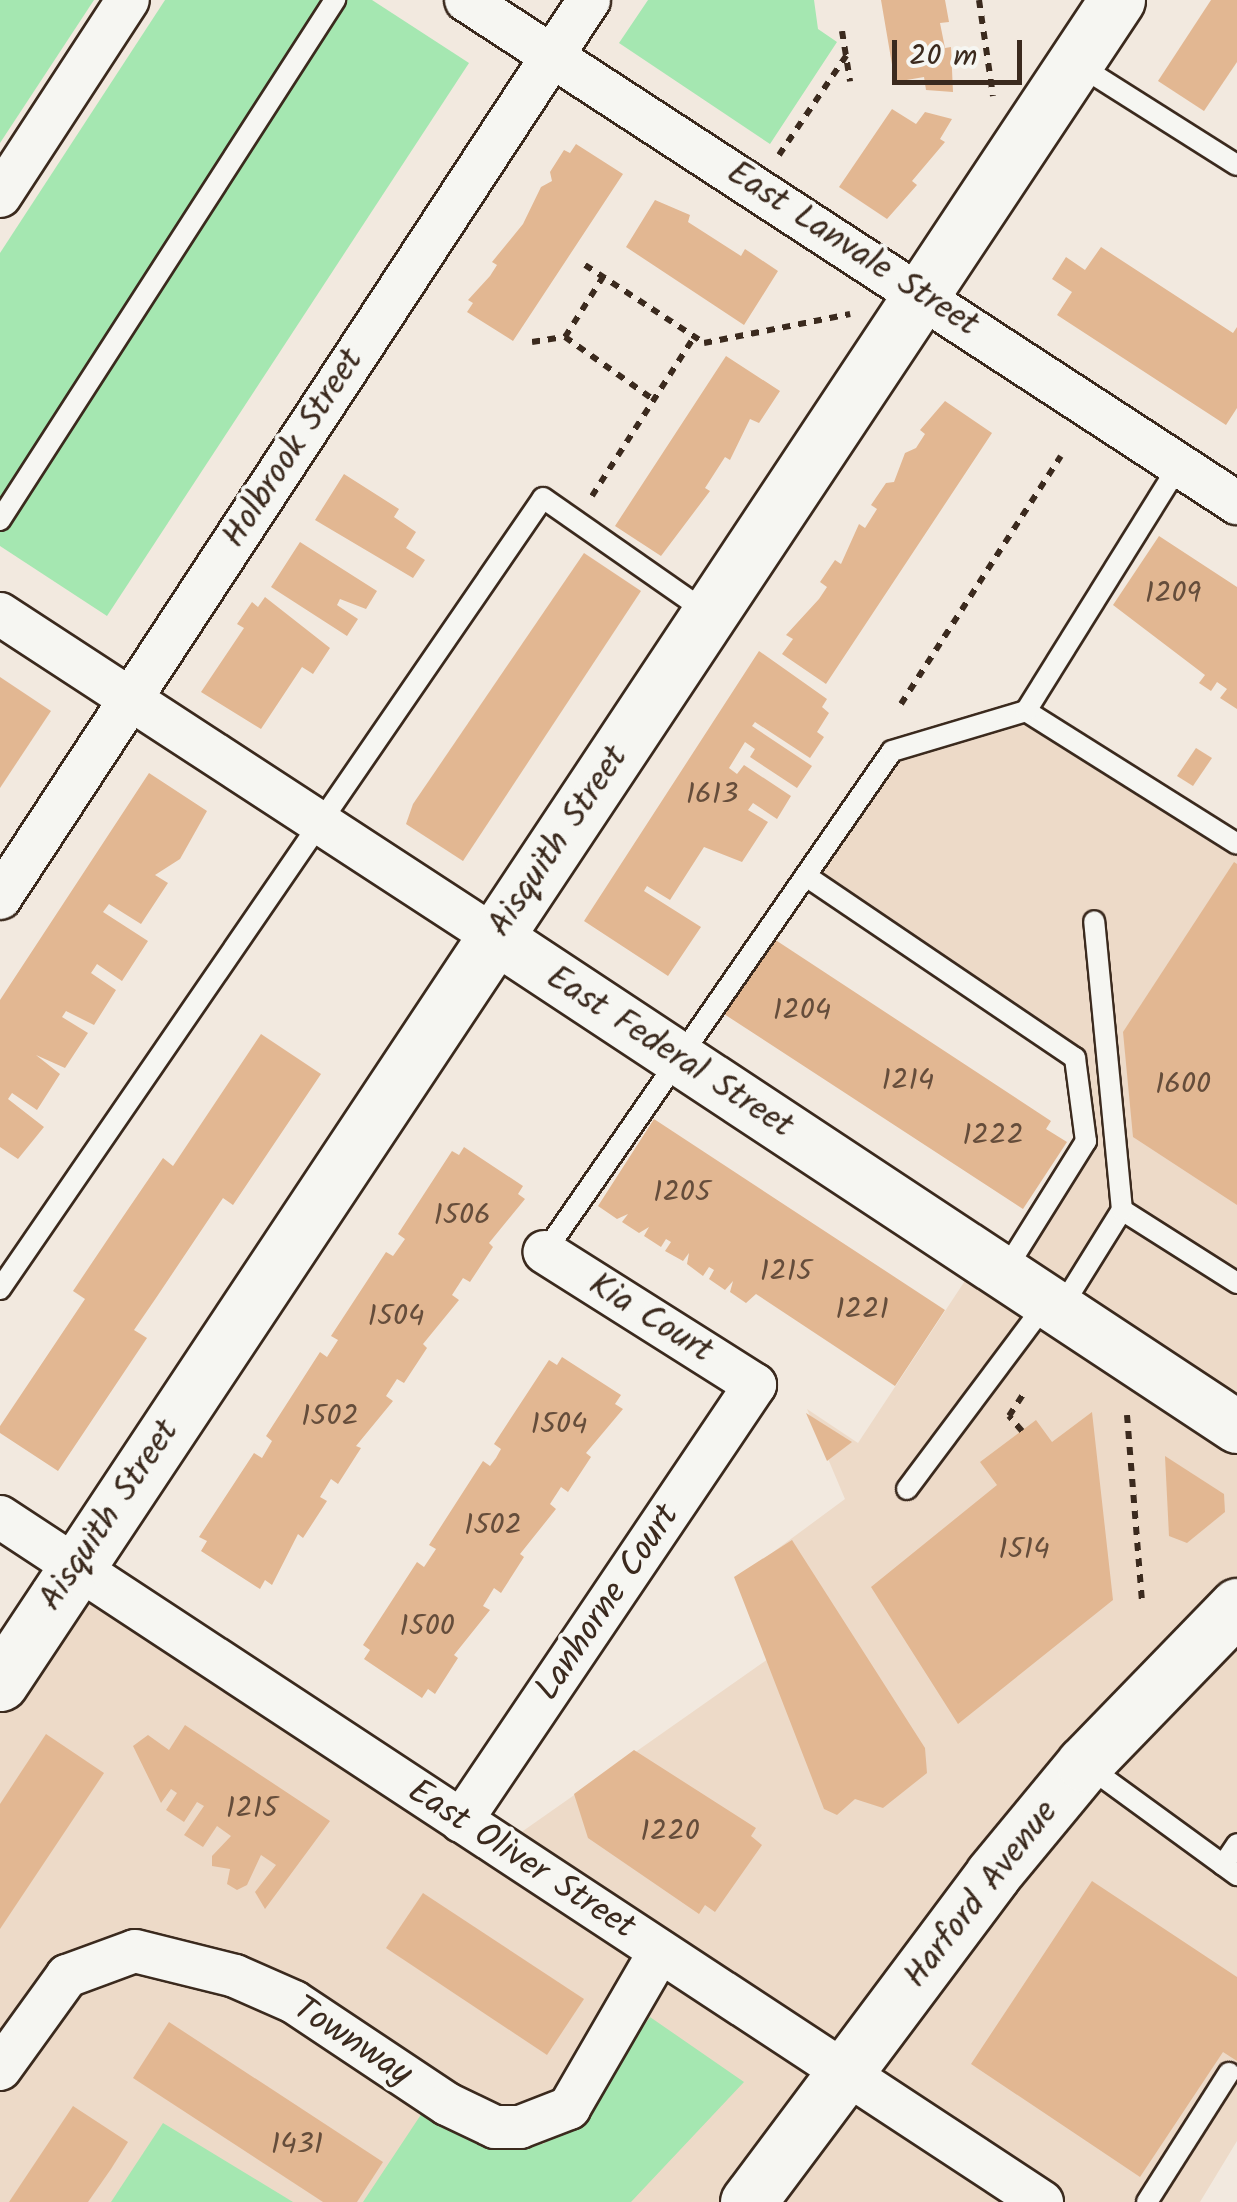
<!DOCTYPE html>
<style>
body{margin:0}
#map{position:relative;width:1237px;height:2202px;overflow:hidden;background:#f2e9df;font-family:Kalam,sans-serif}
div>[style]{position:absolute}
[style*='--x']{left:calc(var(--x)*1px);top:calc(var(--y)*1px);width:calc(var(--w)*1px);rotate:calc(var(--a)*1deg)}
.built>*{inset:0;background:#eddac8}
.green>*{inset:0;background:#a5e7b1}
.building>*{inset:0;background:#e2b792}
.path>*{height:6px;margin-top:-3px;transform-origin:0;background:repeating-linear-gradient(90deg,#3b2a1e 0 8px,transparent 0 16px)}
.roads{filter:drop-shadow(2px 0 #3b2a1e) drop-shadow(-2px 0 #3b2a1e) drop-shadow(0 2px #3b2a1e) drop-shadow(0 -2px #3b2a1e)}
.service>*{height:20px;margin:-10px;padding:0 10px;transform-origin:10px;border-radius:10px;background:#f6f6f2}
.minor>*{height:42px;margin:-21px;padding:0 21px;transform-origin:21px;border-radius:21px;background:#f6f6f2}
.tertiary>*{height:52px;margin:-26px;padding:0 26px;transform-origin:26px;border-radius:26px;background:#f6f6f2}
.primary>*{height:55px;margin:-27.5px;padding:0 27.5px;transform-origin:27.5px;border-radius:27.5px;background:#f6f6f2}
span{translate:-50% -50%;white-space:nowrap;text-align:center;line-height:1.15;-webkit-text-stroke:8px #f6f6f2;paint-order:stroke}
.number-label{font-size:30px;color:#654d3b}
.number-label span{-webkit-text-stroke-width:0}
.street-label{font-size:35px;color:#3b2a1e}
.scale{position:absolute;left:892px;top:40px;width:130px;height:45px;box-sizing:border-box;border:5px solid #3b2a1e;border-top:0;padding-left:12px;font-size:30px;line-height:35px;white-space:nowrap;color:#3b2a1e;-webkit-text-stroke:8px #f6f6f2;paint-order:stroke}
</style>
<div id="map">
<div class="built">
<i style="clip-path:polygon(1039px 711px,1237px 842px,1237px 2141px,1200px 2202px,0 2202px,0 1702px,80px 1583px,486px 1857px,768px 1659px,738px 1578px,845px 1499px,807px 1409px,858px 1443px,982px 1255px,1005px 1270px,1087px 1149px,1068px 1056px,807px 880px,899px 748px)"></i>
</div>
<div class="green">
<i style="clip-path:polygon(0 0,94px 0,0 143px)"></i>
<i style="clip-path:polygon(165px 0,372px 0,469px 63px,107px 616px,0 546px,0 253px)"></i>
<i style="clip-path:polygon(648px 0,814px 0,818px 29px,837px 42px,770px 144px,619px 43px)"></i>
<i style="clip-path:polygon(650px 2017px,744px 2082px,631px 2202px,363px 2202px,424px 2110px,493px 2146px,543px 2144px,577px 2121px)"></i>
<i style="clip-path:polygon(163px 2123px,293px 2202px,111px 2202px)"></i>
</div>
<div class="building">
<i style="clip-path:polygon(881px 0,945px 0,949px 22px,940px 23px,945px 48px,951px 47px,953px 92px,926px 90px,924px 77px,895px 82px)"></i>
<i style="clip-path:polygon(1211px 0,1237px 0,1237px 62px,1204px 111px,1158px 81px)"></i>
<i style="clip-path:polygon(892px 109px,916px 124px,925px 112px,952px 119px,940px 139px,945px 142px,912px 181px,917px 185px,887px 219px,839px 187px)"></i>
<i style="clip-path:polygon(576px 144px,623px 174px,513px 341px,467px 312px,473px 303px,468px 300px,490px 276px,497px 265px,492px 262px,523px 224px,541px 187px,552px 181px,550px 172px,564px 150px,570px 153px)"></i>
<i style="clip-path:polygon(655px 200px,690px 215px,688px 222px,741px 256px,745px 249px,778px 271px,744px 325px,626px 247px)"></i>
<i style="clip-path:polygon(1101px 247px,1233px 333px,1237px 327px,1237px 408px,1226px 425px,1057px 315px,1072px 292px,1052px 279px,1066px 257px,1085px 270px)"></i>
<i style="clip-path:polygon(726px 356px,780px 391px,759px 423px,750px 419px,730px 460px,725px 457px,705px 488px,710px 491px,661px 556px,615px 526px)"></i>
<i style="clip-path:polygon(945px 401px,992px 433px,826px 684px,782px 654px,793px 639px,786px 635px,819px 599px,827px 587px,820px 582px,835px 560px,841px 564px,859px 524px,865px 528px,877px 509px,871px 505px,886px 483px,894px 482px,905px 453px,916px 448px,925px 434px,920px 430px)"></i>
<i style="clip-path:polygon(344px 474px,399px 509px,394px 517px,416px 532px,406px 548px,425px 560px,413px 578px,315px 520px)"></i>
<i style="clip-path:polygon(1159px 536px,1237px 587px,1237px 709px,1220px 698px,1227px 689px,1217px 682px,1211px 691px,1199px 683px,1205px 675px,1113px 605px)"></i>
<i style="clip-path:polygon(300px 542px,377px 591px,366px 609px,340px 599px,337px 605px,358px 619px,347px 636px,271px 587px)"></i>
<i style="clip-path:polygon(584px 553px,641px 591px,463px 861px,406px 824px,413px 804px)"></i>
<i style="clip-path:polygon(265px 597px,330px 648px,313px 674px,302px 667px,261px 729px,201px 692px,244px 628px,237px 624px,252px 602px,258px 607px)"></i>
<i style="clip-path:polygon(759px 651px,827px 699px,822px 707px,829px 713px,817px 732px,824px 737px,810px 758px,755px 722px,752px 726px,812px 766px,797px 788px,750px 757px,755px 749px,745px 742px,729px 768px,737px 774px,744px 765px,791px 796px,777px 819px,753px 803px,748px 810px,768px 822px,742px 862px,704px 847px,670px 900px,647px 886px,644px 891px,701px 927px,668px 976px,584px 921px)"></i>
<i style="clip-path:polygon(0 677px,51px 711px,0 788px)"></i>
<i style="clip-path:polygon(1196px 748px,1212px 758px,1193px 786px,1177px 776px)"></i>
<i style="clip-path:polygon(149px 773px,207px 811px,180px 859px,155px 875px,168px 883px,141px 924px,109px 904px,103px 912px,148px 941px,122px 981px,97px 964px,91px 973px,116px 990px,94px 1025px,66px 1011px,62px 1017px,88px 1033px,65px 1068px,36px 1055px,60px 1074px,37px 1110px,12px 1093px,8px 1099px,44px 1127px,18px 1159px,0 1147px,0 1000px)"></i>
<i style="clip-path:polygon(1234px 862px,1237px 864px,1237px 1205px,1133px 1137px,1123px 1032px)"></i>
<i style="clip-path:polygon(774px 939px,1051px 1121px,1046px 1129px,1067px 1142px,1023px 1209px,724px 1014px)"></i>
<i style="clip-path:polygon(261px 1034px,321px 1074px,233px 1205px,223px 1198px,156px 1298px,134px 1330px,147px 1338px,58px 1471px,0 1433px,0 1426px,85px 1299px,73px 1291px,118px 1224px,163px 1158px,173px 1166px)"></i>
<i style="clip-path:polygon(654px 1119px,945px 1310px,895px 1386px,756px 1294px,746px 1303px,730px 1292px,733px 1281px,725px 1290px,709px 1279px,714px 1270px,709px 1267px,703px 1276px,687px 1264px,689px 1253px,683px 1261px,665px 1251px,671px 1242px,666px 1239px,661px 1247px,644px 1236px,649px 1227px,639px 1233px,622px 1222px,628px 1214px,617px 1219px,598px 1206px)"></i>
<i style="clip-path:polygon(464px 1147px,523px 1186px,518px 1194px,525px 1199px,489px 1243px,493px 1247px,470px 1282px,463px 1278px,452px 1295px,459px 1300px,423px 1344px,427px 1348px,404px 1383px,397px 1379px,386px 1396px,393px 1401px,356px 1446px,361px 1448px,338px 1484px,331px 1479px,320px 1497px,327px 1501px,303px 1538px,298px 1534px,272px 1585px,265px 1580px,260px 1589px,201px 1551px,207px 1541px,199px 1537px,254px 1453px,262px 1458px,272px 1441px,266px 1436px,320px 1352px,327px 1357px,338px 1340px,331px 1336px,386px 1252px,393px 1256px,405px 1239px,398px 1234px,452px 1151px,459px 1155px)"></i>
<i style="clip-path:polygon(562px 1357px,621px 1395px,615px 1404px,623px 1409px,586px 1453px,591px 1457px,568px 1492px,561px 1487px,550px 1504px,556px 1509px,520px 1554px,524px 1557px,501px 1593px,494px 1588px,483px 1606px,490px 1610px,454px 1655px,458px 1658px,435px 1694px,428px 1689px,422px 1698px,364px 1659px,370px 1650px,363px 1645px,417px 1562px,424px 1567px,436px 1549px,429px 1545px,483px 1461px,490px 1466px,496px 1458px,501px 1449px,494px 1444px,549px 1360px,557px 1365px)"></i>
<i style="clip-path:polygon(1092px 1412px,1113px 1600px,958px 1724px,871px 1587px,997px 1485px,980px 1462px,1036px 1420px,1052px 1442px)"></i>
<i style="clip-path:polygon(806px 1413px,852px 1442px,827px 1461px)"></i>
<i style="clip-path:polygon(1165px 1456px,1224px 1494px,1225px 1512px,1187px 1543px,1169px 1536px)"></i>
<i style="clip-path:polygon(792px 1540px,925px 1748px,927px 1773px,883px 1808px,855px 1799px,837px 1815px,824px 1809px,734px 1577px)"></i>
<i style="clip-path:polygon(185px 1725px,330px 1821px,265px 1909px,255px 1892px,276px 1865px,261px 1855px,247px 1885px,237px 1890px,227px 1884px,230px 1869px,212px 1866px,212px 1856px,231px 1836px,217px 1826px,203px 1847px,184px 1835px,204px 1806px,197px 1802px,184px 1822px,166px 1810px,177px 1793px,171px 1789px,161px 1803px,133px 1746px,148px 1735px,169px 1750px)"></i>
<i style="clip-path:polygon(46px 1734px,104px 1773px,0 1929px,0 1804px)"></i>
<i style="clip-path:polygon(634px 1750px,756px 1828px,751px 1836px,762px 1845px,715px 1912px,705px 1905px,699px 1914px,588px 1838px,574px 1794px)"></i>
<i style="clip-path:polygon(1092px 1881px,1237px 1977px,1237px 2061px,1223px 2052px,1140px 2177px,971px 2064px)"></i>
<i style="clip-path:polygon(423px 1893px,584px 1999px,547px 2055px,386px 1948px)"></i>
<i style="clip-path:polygon(169px 2022px,383px 2162px,357px 2202px,323px 2202px,133px 2078px)"></i>
<i style="clip-path:polygon(73px 2106px,128px 2142px,111px 2169px,88px 2202px,9px 2202px)"></i>
</div>
<div class="path">
<i style="--x:979;--y:0;--w:97;--a:81.7"></i>
<i style="--x:842;--y:31;--w:51;--a:80.9"></i>
<i style="--x:779;--y:155;--w:120;--a:-55.9"></i>
<i style="--x:585;--y:265;--w:142;--a:33.2"></i>
<i style="--x:704;--y:343;--w:149;--a:-11.2"></i>
<i style="--x:565;--y:337;--w:71;--a:-57.7"></i>
<i style="--x:532;--y:342;--w:33;--a:-9"></i>
<i style="--x:565;--y:337;--w:109;--a:35.3"></i>
<i style="--x:592;--y:496;--w:189;--a:-57.3"></i>
<i style="--x:901;--y:704;--w:295;--a:-57.2"></i>
<i style="--x:1127;--y:1415;--w:188;--a:85.4"></i>
<i style="--x:1022;--y:1431;--w:20;--a:-131"></i>
<i style="--x:1009;--y:1416;--w:30;--a:-57"></i>
</div>
<div class="roads">
<div class="service">
<i style="--x:1077;--y:64;--w:189;--a:32.3"></i>
<i style="--x:0;--y:520;--w:619;--a:-57.21"></i>
<i style="--x:1026;--y:711;--w:249;--a:32.2"></i>
<i style="--x:806;--y:876;--w:325;--a:34.1"></i>
<i style="--x:1075;--y:1058;--w:84;--a:82.5"></i>
<i style="--x:1086;--y:1141;--w:155;--a:122"></i>
<i style="--x:1122;--y:1210;--w:136;--a:32.4"></i>
<i style="--x:545;--y:1252;--w:609;--a:-55.29"></i>
<i style="--x:892;--y:751;--w:140;--a:-16.6"></i>
<i style="--x:1026;--y:711;--w:290;--a:-58.1"></i>
<i style="--x:0;--y:1289;--w:959;--a:-55.53"></i>
<i style="--x:543;--y:498;--w:203;--a:34.9"></i>
<i style="--x:1061;--y:1308;--w:115;--a:-58.1"></i>
<i style="--x:1122;--y:1210;--w:290;--a:-95.5"></i>
<i style="--x:907;--y:1489;--w:232;--a:-53.2"></i>
<i style="--x:1086;--y:1765;--w:187;--a:36.1"></i>
<i style="--x:1223;--y:1865;--w:25;--a:-56"></i>
<i style="--x:1147;--y:2202;--w:153;--a:-57.6"></i>
</div>
<div class="minor">
<i style="--x:466;--y:0;--w:921;--a:33.12"></i>
<i style="--x:0;--y:196;--w:234;--a:-56.9"></i>
<i style="--x:0;--y:614;--w:591;--a:33.13"></i>
<i style="--x:0;--y:898;--w:1074;--a:-56.74"></i>
<i style="--x:0;--y:1517;--w:1247;--a:33.32"></i>
<i style="--x:461;--y:1821;--w:526;--a:-56.01"></i>
<i style="--x:755;--y:1385;--w:249;--a:-147.7"></i>
<i style="--x:0;--y:2069;--w:115;--a:-54.2"></i>
<i style="--x:67;--y:1976;--w:72;--a:-20.2"></i>
<i style="--x:135;--y:1951;--w:103;--a:14"></i>
<i style="--x:235;--y:1976;--w:64;--a:23.8"></i>
<i style="--x:294;--y:2002;--w:184;--a:33.7"></i>
<i style="--x:447;--y:2104;--w:53;--a:25.6"></i>
<i style="--x:495;--y:2127;--w:25;--a:0"></i>
<i style="--x:520;--y:2127;--w:53;--a:-21.2"></i>
<i style="--x:569;--y:2108;--w:181;--a:-59.9"></i>
</div>
<div class="tertiary">
<i style="--x:495;--y:937;--w:889;--a:33.44"></i>
</div>
<div class="primary">
<i style="--x:0;--y:1683;--w:2020;--a:-56.43"></i>
<i style="--x:748;--y:2202;--w:409;--a:-53.2"></i>
<i style="--x:993;--y:1874;--w:143;--a:-50.4"></i>
<i style="--x:1084;--y:1764;--w:220;--a:-45.9"></i>
</div>
</div>
<div class="number-label">
<span style="left:1173px;top:594px">1209</span>
<span style="left:712px;top:795px">1613</span>
<span style="left:802px;top:1011px">1204</span>
<span style="left:908px;top:1081px">1214</span>
<span style="left:1183px;top:1085px">1600</span>
<span style="left:993px;top:1136px">1222</span>
<span style="left:682px;top:1193px">1205</span>
<span style="left:462px;top:1216px">1506</span>
<span style="left:786px;top:1272px">1215</span>
<span style="left:862px;top:1310px">1221</span>
<span style="left:396px;top:1317px">1504</span>
<span style="left:330px;top:1417px">1502</span>
<span style="left:559px;top:1425px">1504</span>
<span style="left:493px;top:1526px">1502</span>
<span style="left:1024px;top:1550px">1514</span>
<span style="left:427px;top:1627px">1500</span>
<span style="left:252px;top:1809px">1215</span>
<span style="left:670px;top:1832px">1220</span>
<span style="left:297px;top:2145px">1431</span>
</div>
<div class="street-label">
<span style="left:852px;top:250px;rotate:33deg">East Lanvale Street</span>
<span style="left:294px;top:449px;rotate:-57deg">Holbrook Street</span>
<span style="left:559px;top:842px;rotate:-56deg">Aisquith Street</span>
<span style="left:669px;top:1053px;rotate:33deg">East Federal Street</span>
<span style="left:650px;top:1319px;rotate:32deg">Kia Court</span>
<span style="left:110px;top:1516px;rotate:-56deg">Aisquith Street</span>
<span style="left:608px;top:1603px;rotate:-56deg">Lanhorne Court</span>
<span style="left:521px;top:1860px;rotate:33deg">East Oliver Street</span>
<span style="left:982px;top:1895px;rotate:-52deg">Harford Avenue</span>
<span style="left:352px;top:2042px;rotate:33deg">Townway</span>
</div>
<div class="scale">20 m</div>
</div>
